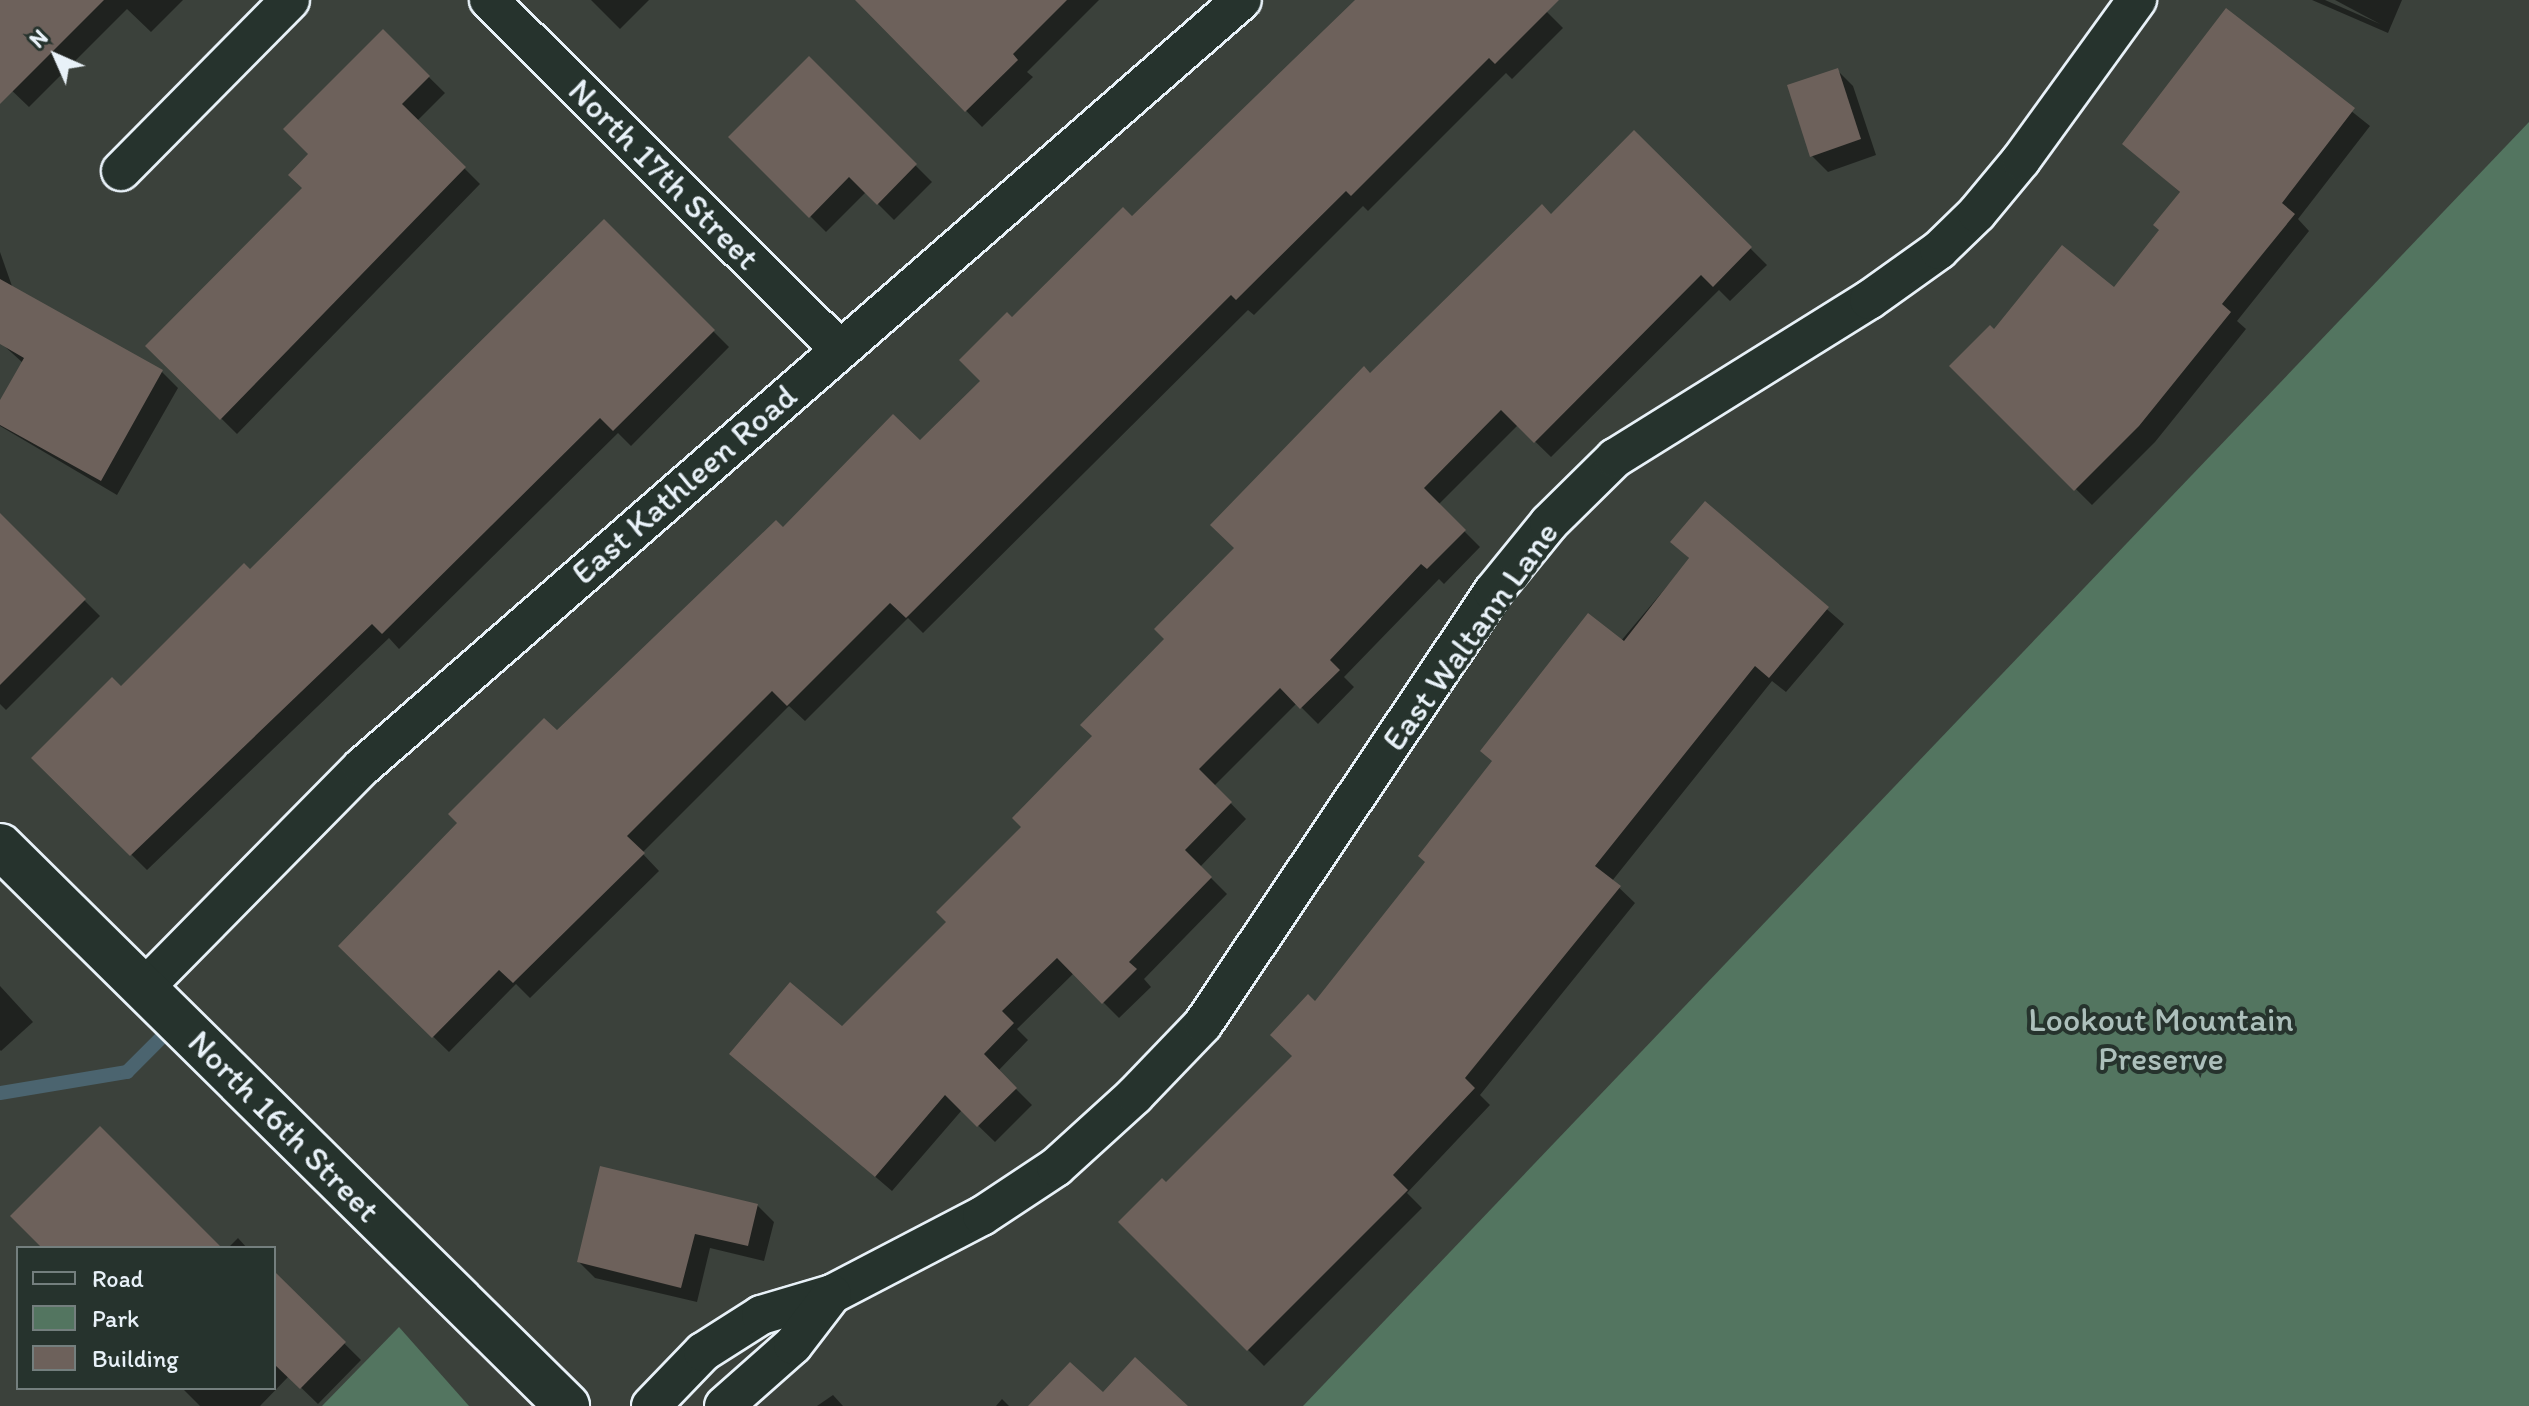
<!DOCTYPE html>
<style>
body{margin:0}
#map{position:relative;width:2529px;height:1406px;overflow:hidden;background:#3b413b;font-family:Itim,sans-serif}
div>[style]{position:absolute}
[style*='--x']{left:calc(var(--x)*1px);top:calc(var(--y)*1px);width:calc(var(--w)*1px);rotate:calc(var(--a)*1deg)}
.green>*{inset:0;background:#537560}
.shadow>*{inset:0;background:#0007}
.stream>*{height:14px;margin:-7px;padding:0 7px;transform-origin:7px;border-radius:7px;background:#4b646f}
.building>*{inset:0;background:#6d615b}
.roads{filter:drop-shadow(2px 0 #e8f1f8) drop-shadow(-2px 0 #e8f1f8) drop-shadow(0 2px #e8f1f8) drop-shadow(0 -2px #e8f1f8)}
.minor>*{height:38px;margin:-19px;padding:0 19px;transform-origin:19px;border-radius:19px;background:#26332d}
.tertiary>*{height:44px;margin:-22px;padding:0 22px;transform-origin:22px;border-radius:22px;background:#26332d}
span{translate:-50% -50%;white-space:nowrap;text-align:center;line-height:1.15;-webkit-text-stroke:8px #26332d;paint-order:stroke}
.street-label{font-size:34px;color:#e8f1f8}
.park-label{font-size:34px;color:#acbfbb}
.legend{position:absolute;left:16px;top:1246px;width:260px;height:144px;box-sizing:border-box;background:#26332d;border:2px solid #747f7e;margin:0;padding:10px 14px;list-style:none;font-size:24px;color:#e8f1f8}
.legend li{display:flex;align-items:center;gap:16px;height:40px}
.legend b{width:40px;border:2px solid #747f7e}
.north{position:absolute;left:16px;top:16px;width:80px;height:80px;-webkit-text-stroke:6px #26332d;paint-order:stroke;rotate:315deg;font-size:22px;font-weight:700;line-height:32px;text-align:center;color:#e8f1f8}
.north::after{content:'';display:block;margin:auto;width:28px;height:36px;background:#e8f1f8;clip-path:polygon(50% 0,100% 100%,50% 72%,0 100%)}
</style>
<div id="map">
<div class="green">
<i style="clip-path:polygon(2529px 122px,2529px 1406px,1303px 1406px)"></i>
<i style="clip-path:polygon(399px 1327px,469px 1406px,322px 1406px)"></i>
</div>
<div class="shadow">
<i style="clip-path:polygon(0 0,183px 0,151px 32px,127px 9px,29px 107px,6px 85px,0 92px)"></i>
<i style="clip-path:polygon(591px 0,649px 0,620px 29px)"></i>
<i style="clip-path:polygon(858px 0,1099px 0,1027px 72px,1033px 77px,982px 127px)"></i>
<i style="clip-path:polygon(1360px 0,1542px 0,1539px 4px,1563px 28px,1512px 79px,1506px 73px,1368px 211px,1363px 206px,1254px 315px,1248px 310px,923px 633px,908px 618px,805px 721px,789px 706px,642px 853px,659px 871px,530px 998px,516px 984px,449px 1052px,340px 946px,557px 733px,783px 530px,920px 443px,982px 381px,1012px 320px,1131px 218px)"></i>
<i style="clip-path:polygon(2312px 0,2325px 0,2380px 24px,2335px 0,2402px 0,2388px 33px)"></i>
<i style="clip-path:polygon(2226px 11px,2370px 126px,2298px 219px,2309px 231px,2237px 321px,2246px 329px,2155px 442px,2092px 505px,1952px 366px,1994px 332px,2115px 290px,2161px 231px,2181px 193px,2125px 144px)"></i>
<i style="clip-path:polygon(383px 32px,445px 93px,417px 121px,480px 184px,237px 434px,148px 346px,304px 188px,311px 154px)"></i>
<i style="clip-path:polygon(809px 59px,932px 182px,894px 220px,866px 192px,826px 232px,731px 137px)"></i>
<i style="clip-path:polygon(1837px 70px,1853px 86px,1876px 155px,1828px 172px,1812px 156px)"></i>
<i style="clip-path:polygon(1634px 133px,1767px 265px,1730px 301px,1719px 290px,1551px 457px,1518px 425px,1438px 505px,1480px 547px,1444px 584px,1439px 579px,1344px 677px,1354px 687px,1318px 724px,1297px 703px,1214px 786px,1246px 819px,1200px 867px,1227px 894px,1144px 979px,1151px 987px,1119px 1018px,1074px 973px,1017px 1029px,1028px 1040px,998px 1071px,1032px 1105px,995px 1142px,962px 1110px,892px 1191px,732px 1054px,842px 1029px,949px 922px,1371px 376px,1551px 216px)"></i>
<i style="clip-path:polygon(604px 222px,729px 347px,631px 446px,618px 433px,399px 649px,389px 638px,147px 870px,34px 758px,121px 688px,250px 572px)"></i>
<i style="clip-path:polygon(0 252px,19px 306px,0 313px)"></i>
<i style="clip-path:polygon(2px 344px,162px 372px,178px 388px,117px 495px,0 426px,0 405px,23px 363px)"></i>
<i style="clip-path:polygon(1705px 504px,1844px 624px,1786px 692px,1772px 681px,1612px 881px,1635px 903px,1480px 1095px,1490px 1105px,1407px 1193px,1422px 1208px,1264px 1366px,1121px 1222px,1166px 1185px,1295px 1056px,1315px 1004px,1690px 559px,1673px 542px)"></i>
<i style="clip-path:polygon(0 516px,100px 616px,6px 710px,0 704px)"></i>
<i style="clip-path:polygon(0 986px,33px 1022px,1px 1051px,0 1050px)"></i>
<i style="clip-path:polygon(757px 1205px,774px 1222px,764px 1261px,710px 1248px,697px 1302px,595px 1278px,579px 1262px)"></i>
<i style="clip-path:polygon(238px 1238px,247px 1248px,228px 1248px)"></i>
<i style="clip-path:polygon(274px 1274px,361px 1360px,318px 1404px,289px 1376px,260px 1406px,200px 1406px,182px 1388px,274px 1388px)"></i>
<i style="clip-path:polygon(833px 1395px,843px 1406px,817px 1406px)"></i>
<i style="clip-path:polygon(1002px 1399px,1009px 1406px,996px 1406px)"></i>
</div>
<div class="stream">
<i style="--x:0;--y:1093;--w:129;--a:-9.4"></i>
<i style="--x:127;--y:1072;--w:68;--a:-45"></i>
</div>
<div class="building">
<i style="clip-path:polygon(0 0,104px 0,0 104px)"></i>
<i style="clip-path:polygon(855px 0,1067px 0,1013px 54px,1018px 60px,965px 112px)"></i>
<i style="clip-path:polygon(1355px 0,1559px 0,1495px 64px,1489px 58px,1351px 196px,1346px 191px,1236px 300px,1231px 295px,906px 618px,890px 603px,787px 706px,772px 691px,627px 836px,645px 853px,513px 983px,499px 970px,432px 1038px,338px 946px,457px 823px,448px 814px,544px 718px,557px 730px,776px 520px,783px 527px,893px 414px,920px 440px,980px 381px,959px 360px,1007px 312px,1012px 317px,1123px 207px,1132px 216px)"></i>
<i style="clip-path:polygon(2226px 8px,2355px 108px,2282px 203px,2295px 214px,2222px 304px,2231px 312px,2139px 426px,2074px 491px,1949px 366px,1990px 325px,1994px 329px,2062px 245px,2114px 287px,2159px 230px,2153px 225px,2180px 192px,2122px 144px)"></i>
<i style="clip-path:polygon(383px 29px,430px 76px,402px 104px,466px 167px,220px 420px,145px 346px,302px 188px,288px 175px,308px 154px,283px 129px)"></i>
<i style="clip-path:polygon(809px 56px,917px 164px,877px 205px,849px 177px,809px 218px,728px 137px)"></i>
<i style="clip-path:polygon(1838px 68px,1861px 139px,1810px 157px,1787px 85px)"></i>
<i style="clip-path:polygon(1634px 130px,1752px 247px,1713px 287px,1701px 275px,1534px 443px,1501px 410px,1424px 488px,1466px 530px,1427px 569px,1421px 564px,1330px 660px,1340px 670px,1300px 709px,1280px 688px,1199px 769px,1232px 802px,1185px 850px,1212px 877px,1129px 962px,1137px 969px,1102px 1004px,1057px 958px,1002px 1011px,1014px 1023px,984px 1054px,1017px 1088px,977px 1127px,945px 1095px,875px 1177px,729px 1054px,790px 982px,842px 1026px,946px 922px,936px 912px,1021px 827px,1012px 818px,1092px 736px,1080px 725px,1164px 639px,1154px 629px,1234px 548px,1210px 525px,1364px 366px,1370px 373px,1542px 204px,1551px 214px)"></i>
<i style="clip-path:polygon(604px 219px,715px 330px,613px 431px,600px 418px,382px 634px,372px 624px,130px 856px,31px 758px,112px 677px,121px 686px,244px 563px,250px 569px)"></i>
<i style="clip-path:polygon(0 279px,163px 370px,101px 481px,0 425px,0 400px,24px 358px,0 344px)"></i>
<i style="clip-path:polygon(1705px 501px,1829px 607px,1769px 678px,1755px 666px,1595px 866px,1621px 886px,1465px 1078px,1475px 1088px,1393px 1175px,1408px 1190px,1247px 1351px,1118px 1222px,1162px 1178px,1166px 1182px,1292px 1056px,1270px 1035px,1308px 994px,1315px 1001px,1425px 862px,1418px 856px,1492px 761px,1480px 751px,1588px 613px,1624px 641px,1689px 558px,1670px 542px)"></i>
<i style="clip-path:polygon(0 513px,86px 599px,0 685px)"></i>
<i style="clip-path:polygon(100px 1126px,222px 1248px,42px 1248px,10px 1216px)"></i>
<i style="clip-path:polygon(600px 1166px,758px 1204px,748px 1246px,695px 1234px,681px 1288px,577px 1262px)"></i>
<i style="clip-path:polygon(274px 1271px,346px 1342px,300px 1389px,274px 1364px)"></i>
<i style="clip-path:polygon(1135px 1357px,1188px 1406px,1028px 1406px,1070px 1362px,1103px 1392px)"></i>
</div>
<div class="roads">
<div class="minor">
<i style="--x:489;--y:0;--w:493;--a:44.9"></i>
<i style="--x:121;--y:171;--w:240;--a:-45.3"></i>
<i style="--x:144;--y:988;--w:310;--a:-45.4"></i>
<i style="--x:362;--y:767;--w:1167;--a:-41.08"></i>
<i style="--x:651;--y:1406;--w:75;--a:-46.1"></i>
<i style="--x:703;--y:1352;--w:69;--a:-32.5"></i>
<i style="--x:761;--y:1315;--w:74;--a:-16.5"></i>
<i style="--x:832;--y:1294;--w:169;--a:-27.5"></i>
<i style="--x:982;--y:1216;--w:89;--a:-33.5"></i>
<i style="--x:1056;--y:1167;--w:107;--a:-42.3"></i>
<i style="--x:1135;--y:1095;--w:98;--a:-46.2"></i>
<i style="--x:1203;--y:1024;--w:520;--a:-56.13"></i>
<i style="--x:1493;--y:592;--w:89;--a:-50.9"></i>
<i style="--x:1549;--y:523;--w:93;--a:-44.6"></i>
<i style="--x:1615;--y:458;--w:299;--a:-31.9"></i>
<i style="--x:1869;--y:300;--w:86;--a:-35.5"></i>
<i style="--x:1939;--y:250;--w:53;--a:-44.2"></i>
<i style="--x:1977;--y:213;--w:69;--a:-50.3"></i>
<i style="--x:2021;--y:160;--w:198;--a:-54.1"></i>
<i style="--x:724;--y:1406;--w:92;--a:-41.5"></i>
<i style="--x:793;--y:1345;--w:64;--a:-52.6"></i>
</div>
<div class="tertiary">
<i style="--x:0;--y:846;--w:797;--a:44.64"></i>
</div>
</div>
<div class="street-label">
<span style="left:664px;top:174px;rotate:45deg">North 17th Street</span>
<span style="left:684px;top:484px;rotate:-41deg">East Kathleen Road</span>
<span style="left:1470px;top:636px;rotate:-54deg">East Waltann Lane</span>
<span style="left:284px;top:1126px;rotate:45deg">North 16th Street</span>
</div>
<div class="park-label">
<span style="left:2161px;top:1039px">Lookout Mountain<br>Preserve</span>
</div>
<ul class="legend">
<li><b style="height:10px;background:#26332d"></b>Road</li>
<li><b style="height:22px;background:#537560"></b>Park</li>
<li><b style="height:22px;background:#6d615b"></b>Building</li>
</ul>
<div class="north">N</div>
</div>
